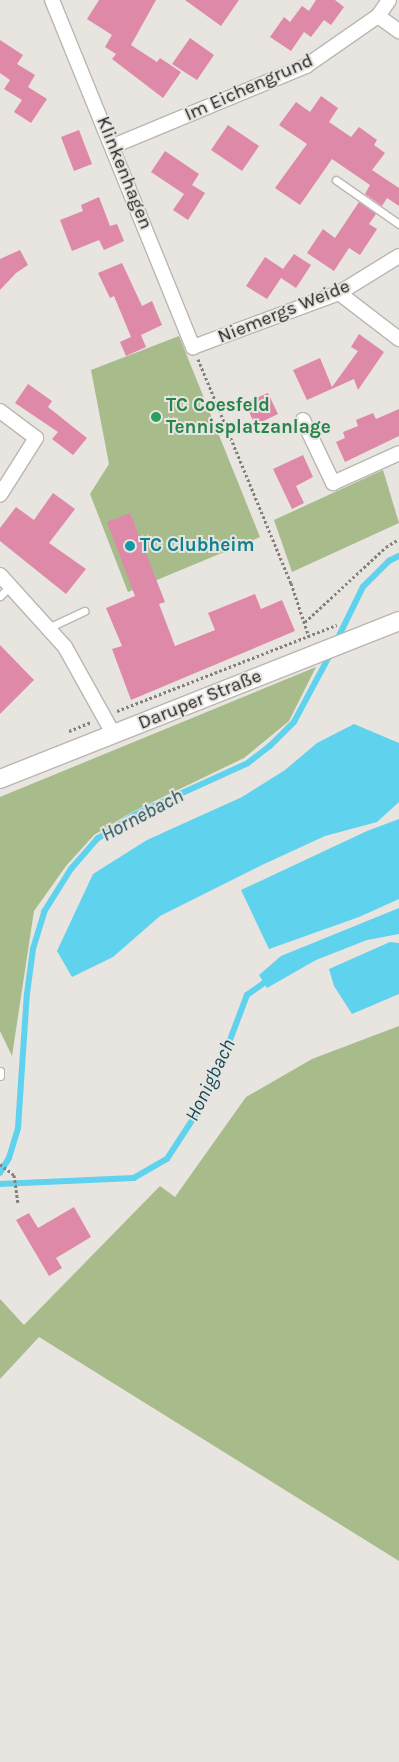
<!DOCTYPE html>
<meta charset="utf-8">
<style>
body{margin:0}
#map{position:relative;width:399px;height:1762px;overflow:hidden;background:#e8e4e0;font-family:Karla,sans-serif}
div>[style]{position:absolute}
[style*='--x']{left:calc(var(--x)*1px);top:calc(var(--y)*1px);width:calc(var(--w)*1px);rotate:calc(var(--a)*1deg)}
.green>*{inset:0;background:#a7bc8a}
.water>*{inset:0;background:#5fd2ed}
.stream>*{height:5.5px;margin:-2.75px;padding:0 2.75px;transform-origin:2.75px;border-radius:2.75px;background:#5fd2ed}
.building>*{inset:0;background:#df89a8}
.path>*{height:3px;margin-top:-1.5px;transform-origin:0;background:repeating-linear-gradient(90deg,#827f7d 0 2.5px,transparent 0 5px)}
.roads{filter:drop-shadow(1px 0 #bab6b2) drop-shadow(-1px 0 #bab6b2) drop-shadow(0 1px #bab6b2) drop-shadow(0 -1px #bab6b2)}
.service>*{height:7px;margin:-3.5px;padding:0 3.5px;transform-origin:3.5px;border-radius:3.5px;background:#fff}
.minor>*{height:14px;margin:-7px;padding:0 7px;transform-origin:7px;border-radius:7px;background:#fff}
.tertiary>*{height:18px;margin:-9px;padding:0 9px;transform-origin:9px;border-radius:9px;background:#fff}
.dots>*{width:14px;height:14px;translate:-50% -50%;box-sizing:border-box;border:2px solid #e8e4e0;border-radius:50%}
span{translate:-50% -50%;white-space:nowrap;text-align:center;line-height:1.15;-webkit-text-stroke:4px #e8e4e0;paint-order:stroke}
.street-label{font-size:19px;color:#262523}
.leisure-label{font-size:19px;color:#27864d;font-weight:700}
.left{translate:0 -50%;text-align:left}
.culture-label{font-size:19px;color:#0d838f;font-weight:700}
.water-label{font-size:20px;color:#1a4c58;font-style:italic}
</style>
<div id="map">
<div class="green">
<i style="clip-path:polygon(179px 336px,260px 537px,128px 592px,90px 494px,109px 464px,91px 370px)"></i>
<i style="clip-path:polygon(383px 470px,399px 523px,292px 572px,274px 520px)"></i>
<i style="clip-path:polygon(316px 667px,289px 721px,244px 758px,132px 812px,94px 835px,66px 866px,34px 911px,12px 1056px,0 1031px,0 797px)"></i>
<i style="clip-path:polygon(399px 1026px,399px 1561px,39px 1337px,0 1379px,0 1299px,24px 1325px,160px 1186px,175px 1197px,246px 1097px,312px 1059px)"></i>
</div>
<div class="water">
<i style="clip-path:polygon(354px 724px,399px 743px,399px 802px,377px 822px,325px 836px,262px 865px,160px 916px,113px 957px,72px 977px,57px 951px,93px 874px,147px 840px,242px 797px,285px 770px,317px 743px)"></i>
<i style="clip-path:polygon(399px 819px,399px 899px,359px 917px,269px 949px,241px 890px,367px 831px)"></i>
<i style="clip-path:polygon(399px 908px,399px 934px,367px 940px,316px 960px,267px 988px,259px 975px,281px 956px)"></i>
<i style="clip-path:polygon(390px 942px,399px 943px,399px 994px,352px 1014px,334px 986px,329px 969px)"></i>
</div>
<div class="stream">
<i style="--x:336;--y:642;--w:61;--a:-63.9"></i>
<i style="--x:363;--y:587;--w:37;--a:-45"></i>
<i style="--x:389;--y:561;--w:11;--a:-27"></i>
<i style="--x:0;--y:1173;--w:17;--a:-59"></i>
<i style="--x:9;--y:1158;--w:31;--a:-73"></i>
<i style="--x:18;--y:1128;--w:134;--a:-86.2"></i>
<i style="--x:27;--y:994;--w:45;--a:-82.4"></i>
<i style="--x:33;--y:949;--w:39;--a:-73"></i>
<i style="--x:44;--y:912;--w:51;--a:-57.9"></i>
<i style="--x:71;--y:869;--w:40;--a:-49"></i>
<i style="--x:97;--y:839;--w:44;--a:-33"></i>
<i style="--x:134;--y:815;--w:125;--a:-24.5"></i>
<i style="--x:248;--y:763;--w:28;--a:-38"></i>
<i style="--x:270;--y:746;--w:34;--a:-45"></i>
<i style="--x:294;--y:722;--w:78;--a:-61.8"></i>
<i style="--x:0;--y:1184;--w:134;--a:-2.6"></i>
<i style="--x:134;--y:1178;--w:38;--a:-30"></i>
<i style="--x:167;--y:1159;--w:51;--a:-56.9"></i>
<i style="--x:195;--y:1116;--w:67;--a:-64.2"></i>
<i style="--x:224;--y:1056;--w:65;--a:-69.3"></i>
<i style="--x:247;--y:995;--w:28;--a:-35"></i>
</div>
<div class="building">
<i style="clip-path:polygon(99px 0,156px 0,131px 45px,157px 62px,160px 58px,181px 72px,163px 98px,112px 59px,116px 54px,105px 47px,112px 35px,87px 19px)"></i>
<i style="clip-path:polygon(185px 0,239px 0,221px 26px)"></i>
<i style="clip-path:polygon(316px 0,335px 0,344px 7px,331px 25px,324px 20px,311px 37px,304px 32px,291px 51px,270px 37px,284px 17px,290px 22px,302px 6px,309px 11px)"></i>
<i style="clip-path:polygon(190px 38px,214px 55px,197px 80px,172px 64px)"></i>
<i style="clip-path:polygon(0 40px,23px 55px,17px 64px,35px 75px,28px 87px,47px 99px,31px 123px,14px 112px,22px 100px,4px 89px,10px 80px,0 73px)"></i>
<i style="clip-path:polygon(321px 96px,338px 108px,329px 122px,351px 137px,359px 127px,377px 140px,374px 145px,385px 153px,372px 170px,399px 188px,399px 206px,387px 198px,382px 206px,365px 194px,370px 185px,332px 159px,300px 205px,275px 188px,307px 144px,279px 125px,296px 102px,310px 112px)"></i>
<i style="clip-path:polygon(228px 125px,259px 146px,242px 171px,211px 150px)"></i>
<i style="clip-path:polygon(79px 130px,92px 164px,74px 171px,61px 137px)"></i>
<i style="clip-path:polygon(165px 151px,199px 174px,192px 185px,205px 193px,188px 220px,173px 210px,184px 194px,151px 172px)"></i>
<i style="clip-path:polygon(99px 197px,110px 226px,117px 224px,124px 241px,104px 250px,99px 240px,72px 251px,60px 220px,83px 211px,81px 205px)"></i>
<i style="clip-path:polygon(359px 202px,376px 214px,369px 224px,377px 229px,360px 255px,349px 248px,334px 271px,307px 253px,323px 229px,335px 238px)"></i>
<i style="clip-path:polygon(20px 250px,28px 265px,16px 273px,0 290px,0 259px)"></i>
<i style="clip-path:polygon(294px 254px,311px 265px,296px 288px,281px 278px,267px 299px,246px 286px,265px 257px,283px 269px)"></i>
<i style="clip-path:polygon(122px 263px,142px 306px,152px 301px,162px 325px,141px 335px,146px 347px,126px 356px,120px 342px,131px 337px,114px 296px,110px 298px,98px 273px)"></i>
<i style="clip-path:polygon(359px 334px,384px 352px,358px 390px,354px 379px,307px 400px,293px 370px,320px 358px,332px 387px,358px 351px,351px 347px)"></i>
<i style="clip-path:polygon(28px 384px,52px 401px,48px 407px,87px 438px,73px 455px,52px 439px,58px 432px,15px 403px)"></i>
<i style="clip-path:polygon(268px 393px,278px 414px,255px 425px,245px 403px)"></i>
<i style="clip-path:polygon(399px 409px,399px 436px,345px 462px,336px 442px,345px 438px,343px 432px,358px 426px,356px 420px,373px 413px,376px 419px)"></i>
<i style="clip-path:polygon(303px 455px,313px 477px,296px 486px,304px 503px,292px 509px,273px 469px)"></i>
<i style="clip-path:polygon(53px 493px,75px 509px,49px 543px,86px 569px,66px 594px,0 541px,0 528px,16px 507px,34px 520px)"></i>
<i style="clip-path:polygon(130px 513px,165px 602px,159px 604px,175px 646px,215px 630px,208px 613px,255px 594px,261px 609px,282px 600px,295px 631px,131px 700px,112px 649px,122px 646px,106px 608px,135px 596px,107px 522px)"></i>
<i style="clip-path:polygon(0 645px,34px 680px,0 714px)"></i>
<i style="clip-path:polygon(74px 1207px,91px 1237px,56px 1258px,62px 1268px,49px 1276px,16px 1220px,29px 1213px,38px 1228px)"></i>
</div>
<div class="path">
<i style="--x:198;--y:359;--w:243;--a:67.5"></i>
<i style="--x:291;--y:583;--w:57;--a:71.6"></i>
<i style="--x:305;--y:622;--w:110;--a:-42.8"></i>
<i style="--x:386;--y:547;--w:15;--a:-32"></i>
<i style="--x:117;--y:711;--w:236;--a:-21.4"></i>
<i style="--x:69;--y:731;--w:24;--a:-22"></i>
<i style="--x:0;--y:1164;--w:18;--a:38"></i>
<i style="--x:14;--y:1175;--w:28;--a:82"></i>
</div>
<div class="roads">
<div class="service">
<i style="--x:336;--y:180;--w:77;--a:34.9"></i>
<i style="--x:0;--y:596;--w:16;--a:-45"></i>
<i style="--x:50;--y:627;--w:38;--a:-25"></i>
<i style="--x:0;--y:1071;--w:5;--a:90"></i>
</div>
<div class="minor">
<i style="--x:52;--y:0;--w:375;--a:67.9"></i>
<i style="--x:193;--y:347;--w:156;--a:-20.3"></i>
<i style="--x:339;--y:293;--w:70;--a:-31.7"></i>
<i style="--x:378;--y:16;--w:26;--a:36"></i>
<i style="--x:113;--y:146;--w:209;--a:-22.5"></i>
<i style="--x:306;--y:66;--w:88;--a:-34.8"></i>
<i style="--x:378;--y:16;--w:19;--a:-55"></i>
<i style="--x:339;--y:293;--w:76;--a:37.5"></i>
<i style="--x:0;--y:411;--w:45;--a:36.9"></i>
<i style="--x:36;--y:438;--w:67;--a:122.3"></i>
<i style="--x:303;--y:420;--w:70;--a:64.5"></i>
<i style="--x:333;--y:483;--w:72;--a:-24.4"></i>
<i style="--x:0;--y:575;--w:97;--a:47.9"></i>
<i style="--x:65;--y:647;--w:101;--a:60.9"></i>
</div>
<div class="tertiary">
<i style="--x:0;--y:779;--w:429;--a:-21.6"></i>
</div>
</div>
<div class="dots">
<i style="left:156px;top:417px;background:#2e9e5b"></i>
<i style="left:130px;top:546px;background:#0f9aa8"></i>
</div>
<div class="street-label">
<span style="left:249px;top:88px;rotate:-24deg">Im Eichengrund</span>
<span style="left:124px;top:173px;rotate:68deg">Klinkenhagen</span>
<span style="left:284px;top:312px;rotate:-22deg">Niemergs Weide</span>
<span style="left:200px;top:700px;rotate:-22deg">Daruper Straße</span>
</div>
<div class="leisure-label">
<span class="left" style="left:166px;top:417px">TC Coesfeld<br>Tennisplatzanlage</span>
</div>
<div class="culture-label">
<span class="left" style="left:140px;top:546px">TC Clubheim</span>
</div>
<div class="water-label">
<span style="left:142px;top:815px;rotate:-28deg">Hornebach</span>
<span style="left:210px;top:1080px;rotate:-64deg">Honigbach</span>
</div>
</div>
